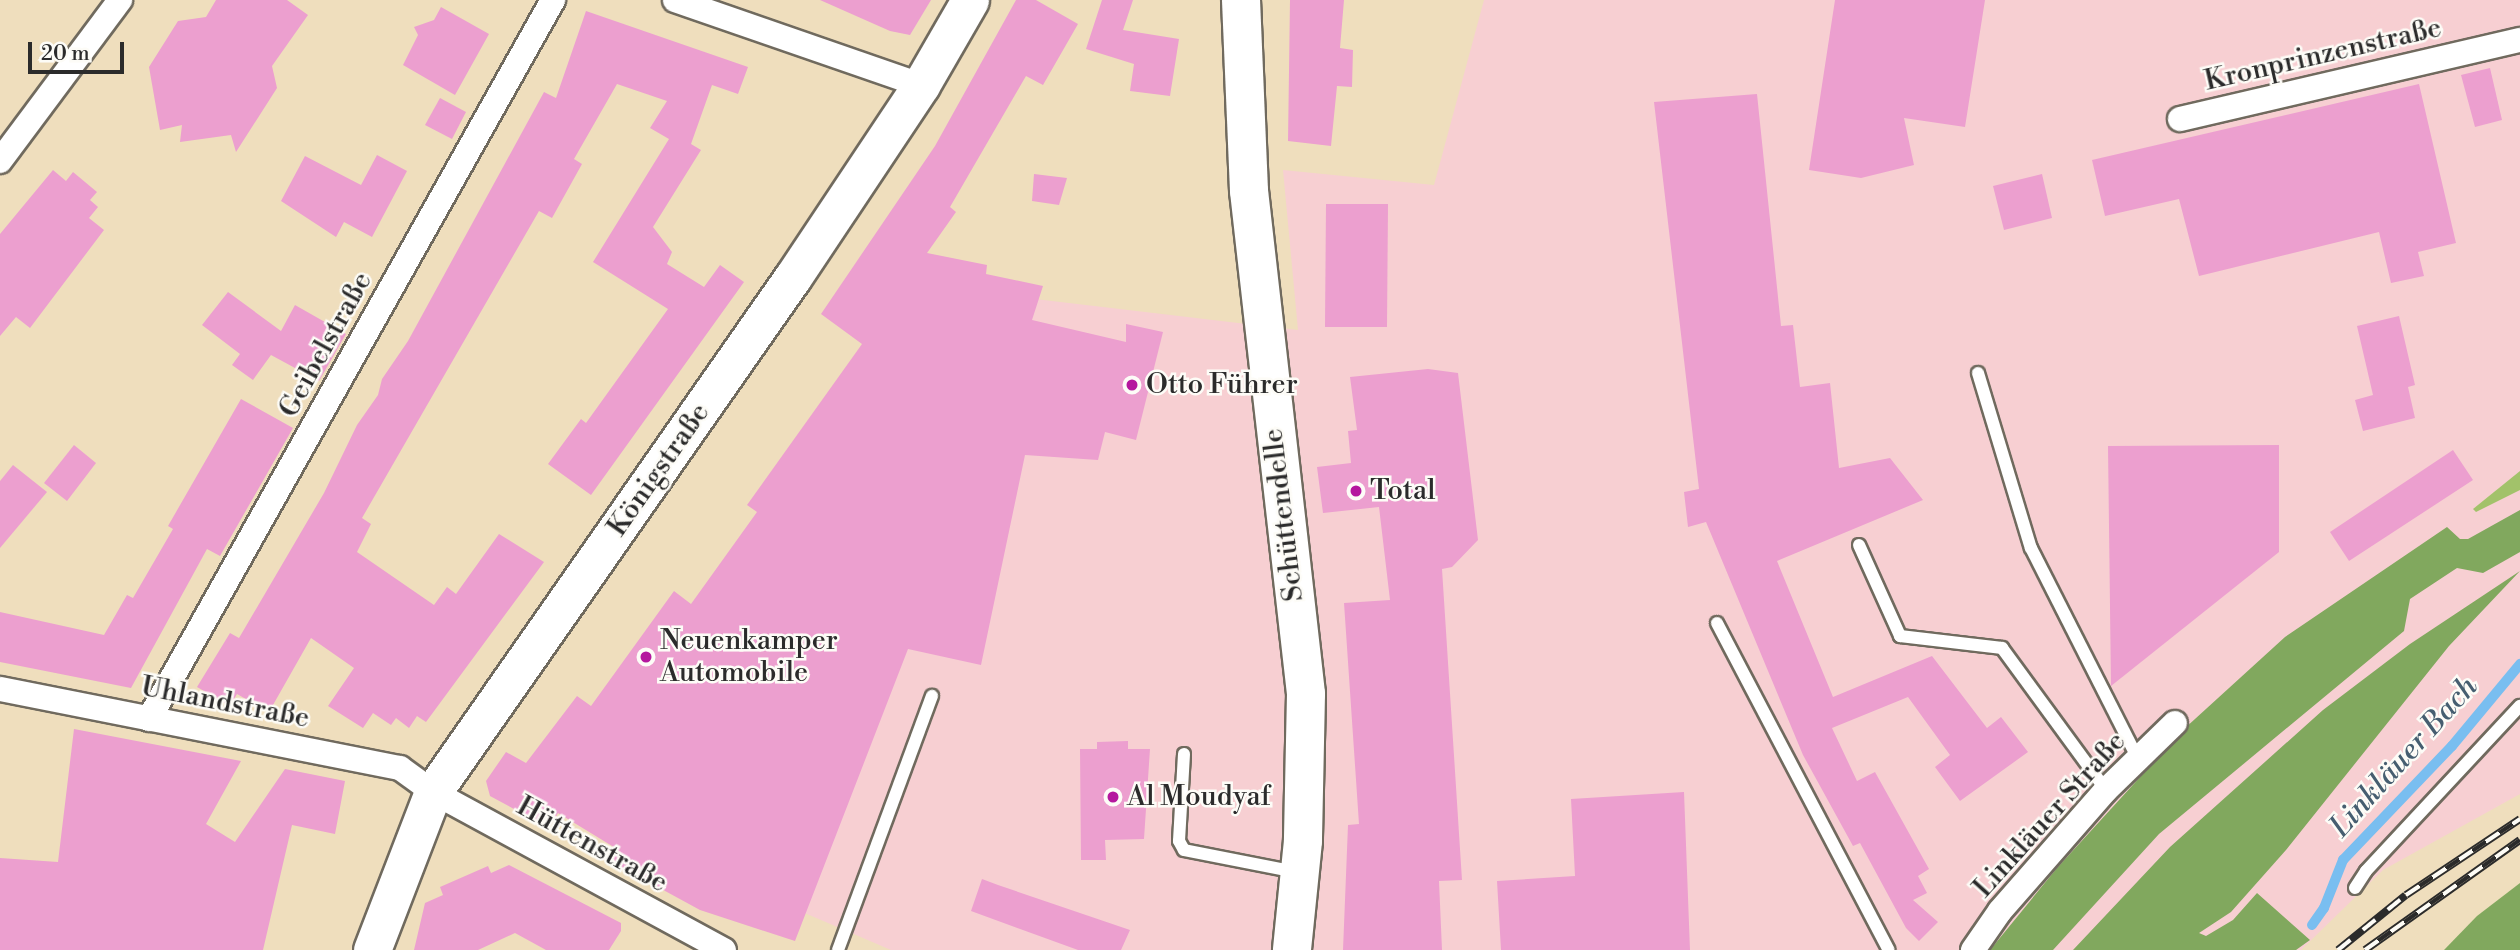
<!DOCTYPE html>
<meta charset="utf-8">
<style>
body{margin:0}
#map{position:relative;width:2520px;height:950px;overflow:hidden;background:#efdebd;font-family:"Libre Bodoni",serif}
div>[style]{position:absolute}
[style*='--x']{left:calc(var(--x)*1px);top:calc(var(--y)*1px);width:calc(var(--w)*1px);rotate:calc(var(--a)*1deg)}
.built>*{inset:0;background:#f7cfd2}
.green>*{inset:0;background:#a2c26a}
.forest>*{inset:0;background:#81a85e}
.stream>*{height:10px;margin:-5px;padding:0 5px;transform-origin:5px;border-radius:5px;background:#79bef0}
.building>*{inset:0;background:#ec9fcf}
.roads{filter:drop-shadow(2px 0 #706a5e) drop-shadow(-2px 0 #706a5e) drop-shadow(0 2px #706a5e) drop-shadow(0 -2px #706a5e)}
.service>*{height:12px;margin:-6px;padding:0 6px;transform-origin:6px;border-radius:6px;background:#fff}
.minor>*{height:24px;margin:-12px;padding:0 12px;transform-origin:12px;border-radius:12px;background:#fff}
.secondary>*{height:37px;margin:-18.5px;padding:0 18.5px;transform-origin:18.5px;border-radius:18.5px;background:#fff}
.primary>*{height:38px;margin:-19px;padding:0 19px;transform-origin:19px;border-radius:19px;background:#fff}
.rail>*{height:8px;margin-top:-4px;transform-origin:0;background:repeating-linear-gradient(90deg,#fdfcf7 0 16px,#2b2b2b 0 32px);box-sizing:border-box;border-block:2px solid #2b2b2b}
.dots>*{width:19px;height:19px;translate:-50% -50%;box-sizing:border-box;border:4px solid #fdfcf7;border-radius:50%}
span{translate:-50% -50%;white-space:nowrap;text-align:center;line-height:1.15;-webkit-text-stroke:5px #fdfcf7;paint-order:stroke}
.street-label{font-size:28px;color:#2b2b2b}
.poi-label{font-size:28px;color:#2b2b2b}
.left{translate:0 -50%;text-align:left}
.water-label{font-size:30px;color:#465e70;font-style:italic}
.scale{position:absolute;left:28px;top:42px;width:96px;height:32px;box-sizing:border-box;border:4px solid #2b2b2b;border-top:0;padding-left:9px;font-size:21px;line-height:24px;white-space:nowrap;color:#2b2b2b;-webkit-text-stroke:5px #fdfcf7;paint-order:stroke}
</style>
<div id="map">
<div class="built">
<i style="clip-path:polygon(1484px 0,2520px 0,2520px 794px,2383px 870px,2301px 950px,891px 950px,737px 884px,967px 291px,1298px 330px,1283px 170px,1434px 185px)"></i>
</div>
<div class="green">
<i style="clip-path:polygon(2520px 471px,2520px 490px,2476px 512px,2473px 509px)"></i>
</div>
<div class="forest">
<i style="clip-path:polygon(2520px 510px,2520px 552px,2483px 573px,2457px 568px,2410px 599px,2404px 631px,2159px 834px,2053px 950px,1990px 950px,2057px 868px,2184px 729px,2285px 637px,2447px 527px,2460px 539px,2468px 539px)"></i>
<i style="clip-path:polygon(2520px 571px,2449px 646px,2286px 850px,2231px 912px,2199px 933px,2206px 936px,2233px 920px,2257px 893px,2310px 940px,2296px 950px,2073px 950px,2170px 847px,2323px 710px,2410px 644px)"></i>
<i style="clip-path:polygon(2520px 883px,2520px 950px,2444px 950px,2477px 916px)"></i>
</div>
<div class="stream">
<i style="--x:2312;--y:925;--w:21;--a:-55"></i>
<i style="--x:2324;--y:908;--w:52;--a:-68.4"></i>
<i style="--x:2343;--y:860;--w:158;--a:-46.3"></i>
<i style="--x:2452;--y:746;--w:107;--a:-50.3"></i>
</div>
<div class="building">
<i style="clip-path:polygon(216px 0,287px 0,308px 15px,272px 66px,277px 88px,236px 152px,231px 135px,180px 142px,182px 125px,160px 130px,149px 67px,178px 21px,206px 17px)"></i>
<i style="clip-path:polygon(820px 0,931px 0,910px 35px,890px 31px)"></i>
<i style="clip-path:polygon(1016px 0,1036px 0,1078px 24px,1043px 85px,1026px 76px,950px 207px,956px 212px,927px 253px,987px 265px,986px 274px,1043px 286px,1032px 320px,1126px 342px,1126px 324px,1163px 332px,1136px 440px,1105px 432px,1098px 460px,1025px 455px,981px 665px,908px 649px,795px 941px,700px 910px,610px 861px,617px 849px,558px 813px,549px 828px,490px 796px,486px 781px,506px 752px,526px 763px,577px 696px,591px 706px,674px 591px,691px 604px,757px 512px,747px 505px,862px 344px,821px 314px,935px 146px)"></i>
<i style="clip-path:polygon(1102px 0,1133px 0,1123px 30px,1179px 39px,1170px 96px,1130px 91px,1134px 64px,1086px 49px)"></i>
<i style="clip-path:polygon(1290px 0,1344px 0,1340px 48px,1353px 50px,1352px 87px,1337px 86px,1331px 146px,1288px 141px)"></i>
<i style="clip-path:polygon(1835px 0,1985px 0,1965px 127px,1904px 118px,1914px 165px,1861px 178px,1809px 170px)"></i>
<i style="clip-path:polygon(441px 7px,489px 34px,455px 95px,403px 65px,418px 35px,414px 27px,434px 20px)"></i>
<i style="clip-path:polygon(586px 11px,748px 67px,738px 94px,712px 85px,691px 144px,701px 150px,653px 227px,672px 252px,667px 264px,704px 287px,720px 265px,744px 282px,591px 495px,548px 464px,581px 419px,586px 423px,668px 309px,593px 262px,669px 139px,650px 128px,667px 101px,617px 84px,574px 159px,582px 164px,552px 218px,539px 211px,362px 518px,371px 524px,357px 552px,434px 605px,447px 587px,456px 594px,499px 534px,544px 562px,426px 722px,417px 716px,409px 728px,396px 718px,391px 725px,373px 713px,363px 728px,328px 706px,354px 668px,311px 638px,269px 712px,237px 694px,230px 706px,197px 687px,230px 633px,239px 638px,324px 493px,357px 425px,378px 395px,382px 379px,408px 341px,544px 92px,556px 98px)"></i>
<i style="clip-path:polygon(2490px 68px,2502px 120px,2475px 127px,2461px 75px)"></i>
<i style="clip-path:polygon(2419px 84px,2456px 243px,2418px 252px,2424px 276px,2391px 283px,2379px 232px,2199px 276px,2179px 199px,2105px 216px,2092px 160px)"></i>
<i style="clip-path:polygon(1757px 94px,1781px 326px,1793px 325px,1800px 387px,1830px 383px,1839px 468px,1890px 458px,1923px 500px,1777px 561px,1833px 697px,1932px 656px,1987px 728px,2001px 717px,2028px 752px,1960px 801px,1935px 767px,1950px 755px,1908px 697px,1832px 728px,1857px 781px,1875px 772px,1929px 869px,1918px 876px,1927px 893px,1913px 900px,1938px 922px,1919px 941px,1906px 928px,1860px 843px,1853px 846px,1803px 755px,1706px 522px,1688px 527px,1684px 492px,1699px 489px,1654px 102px)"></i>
<i style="clip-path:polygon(440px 98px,466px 112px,452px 139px,425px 125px)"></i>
<i style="clip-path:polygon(377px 155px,407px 171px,372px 237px,344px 222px,336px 237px,281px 201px,305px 156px,361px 185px)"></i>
<i style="clip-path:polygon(53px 170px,66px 181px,73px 172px,97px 192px,90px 200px,98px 207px,89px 218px,104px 230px,30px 328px,16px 317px,0 336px,0 234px)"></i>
<i style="clip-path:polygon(1034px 174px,1067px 178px,1059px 205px,1032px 201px)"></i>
<i style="clip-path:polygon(2042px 174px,2052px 218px,2004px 230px,1993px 186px)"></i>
<i style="clip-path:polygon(1326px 204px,1388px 204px,1387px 327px,1325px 327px)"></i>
<i style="clip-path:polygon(228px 292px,281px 331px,295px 305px,346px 334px,319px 381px,271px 355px,253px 380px,232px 365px,240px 354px,202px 325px)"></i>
<i style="clip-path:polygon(2399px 316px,2415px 385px,2408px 387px,2415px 418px,2363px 431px,2355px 400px,2373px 395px,2357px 326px)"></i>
<i style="clip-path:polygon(1428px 369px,1458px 373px,1478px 540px,1452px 567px,1442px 569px,1462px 880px,1439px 881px,1442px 950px,1343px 950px,1348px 825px,1359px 824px,1344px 603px,1390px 600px,1379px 507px,1323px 513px,1317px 467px,1351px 463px,1348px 431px,1357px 430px,1350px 377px)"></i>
<i style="clip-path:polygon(241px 399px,293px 428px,220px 556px,207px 549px,131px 688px,0 662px,0 612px,104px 635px,127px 595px,133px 598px,173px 529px,168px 526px)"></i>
<i style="clip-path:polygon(74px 445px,96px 463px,67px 501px,44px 483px)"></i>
<i style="clip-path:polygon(2279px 445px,2279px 552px,2111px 686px,2108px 446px)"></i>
<i style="clip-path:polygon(2453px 450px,2473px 480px,2349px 561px,2330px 532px)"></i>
<i style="clip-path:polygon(13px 465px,47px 492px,0 548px,0 481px)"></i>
<i style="clip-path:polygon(74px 729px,241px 761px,206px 824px,235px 842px,285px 769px,345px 781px,335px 834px,292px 825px,263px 950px,0 950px,0 858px,58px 862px)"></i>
<i style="clip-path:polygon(1128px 741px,1128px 749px,1150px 749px,1144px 839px,1105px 840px,1106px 860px,1081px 860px,1080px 749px,1097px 749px,1097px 742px)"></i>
<i style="clip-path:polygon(1684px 792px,1690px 950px,1501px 950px,1497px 881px,1575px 876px,1571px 799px)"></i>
<i style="clip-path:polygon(509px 865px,621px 923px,621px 931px,609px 950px,546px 950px,515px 933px,478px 950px,414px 950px,425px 903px,443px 895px,440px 887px,488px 866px,491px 873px)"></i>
<i style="clip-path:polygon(982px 879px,998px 885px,1130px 930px,1121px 950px,1078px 950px,971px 911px)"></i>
</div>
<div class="roads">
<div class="service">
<i style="--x:1978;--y:373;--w:183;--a:73.2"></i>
<i style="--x:2031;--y:548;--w:237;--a:63.1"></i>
<i style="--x:1859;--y:545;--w:100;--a:65.7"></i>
<i style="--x:1900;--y:636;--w:103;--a:6.7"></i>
<i style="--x:2002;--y:648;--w:176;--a:53.8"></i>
<i style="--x:1717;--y:623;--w:369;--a:62.3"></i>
<i style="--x:1184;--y:754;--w:87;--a:93.3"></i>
<i style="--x:1179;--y:841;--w:10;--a:61"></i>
<i style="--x:1184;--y:850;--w:114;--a:11.1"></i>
<i style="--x:2355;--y:888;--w:20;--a:-57"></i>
<i style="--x:2366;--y:871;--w:226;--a:-47"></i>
<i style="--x:838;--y:950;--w:271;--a:-69.7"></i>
</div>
<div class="minor">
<i style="--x:675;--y:0;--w:260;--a:19.1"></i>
<i style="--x:2180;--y:119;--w:349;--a:-13.1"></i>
<i style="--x:0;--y:161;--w:201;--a:-53.3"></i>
<i style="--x:0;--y:689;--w:408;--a:11.2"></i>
<i style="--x:400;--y:768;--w:41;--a:36"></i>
<i style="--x:433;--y:792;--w:331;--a:28.5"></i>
<i style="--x:149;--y:719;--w:825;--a:-60.67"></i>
<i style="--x:1973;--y:950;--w:47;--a:-55.3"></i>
<i style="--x:2000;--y:911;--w:161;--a:-48.8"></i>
<i style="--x:2106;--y:790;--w:96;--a:-44.2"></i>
</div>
<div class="secondary">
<i style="--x:372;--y:950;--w:169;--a:-68.9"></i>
<i style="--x:433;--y:792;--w:628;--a:-55.05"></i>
<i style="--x:793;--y:277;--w:231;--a:-56.3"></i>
<i style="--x:921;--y:85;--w:98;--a:-60"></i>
</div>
<div class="primary">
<i style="--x:1241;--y:0;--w:191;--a:87.6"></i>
<i style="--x:1249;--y:191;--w:506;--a:83.53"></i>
<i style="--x:1306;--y:694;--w:147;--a:91.2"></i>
<i style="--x:1303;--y:841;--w:110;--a:95.8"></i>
</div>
</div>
<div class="rail">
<i style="--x:2338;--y:950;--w:87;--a:-39"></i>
<i style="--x:2406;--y:895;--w:137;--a:-33.7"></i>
<i style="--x:2365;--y:950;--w:190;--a:-35.4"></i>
</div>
<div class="dots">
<i style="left:1132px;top:385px;background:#b5179e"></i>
<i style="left:1356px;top:491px;background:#b5179e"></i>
<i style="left:646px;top:657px;background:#b5179e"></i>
<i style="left:1113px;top:797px;background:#b5179e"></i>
</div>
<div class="street-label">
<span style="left:2323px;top:55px;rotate:-13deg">Kronprinzenstraße</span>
<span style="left:326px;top:345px;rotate:-61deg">Geibelstraße</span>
<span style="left:659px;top:470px;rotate:-55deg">Königstraße</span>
<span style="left:1284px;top:515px;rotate:-97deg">Schüttendelle</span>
<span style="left:225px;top:703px;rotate:11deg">Uhlandstraße</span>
<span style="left:2050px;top:815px;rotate:-48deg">Linkläuer Straße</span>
<span style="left:592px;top:845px;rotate:29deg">Hüttenstraße</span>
</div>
<div class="poi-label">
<span class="left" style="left:1146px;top:385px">Otto Führer</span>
<span class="left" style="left:1370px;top:491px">Total</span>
<span class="left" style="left:660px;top:657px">Neuenkamper<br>Automobile</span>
<span class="left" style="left:1127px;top:797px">Al Moudyaf</span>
</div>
<div class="water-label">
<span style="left:2404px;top:757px;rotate:-48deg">Linkläuer Bach</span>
</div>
<div class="scale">20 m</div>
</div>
